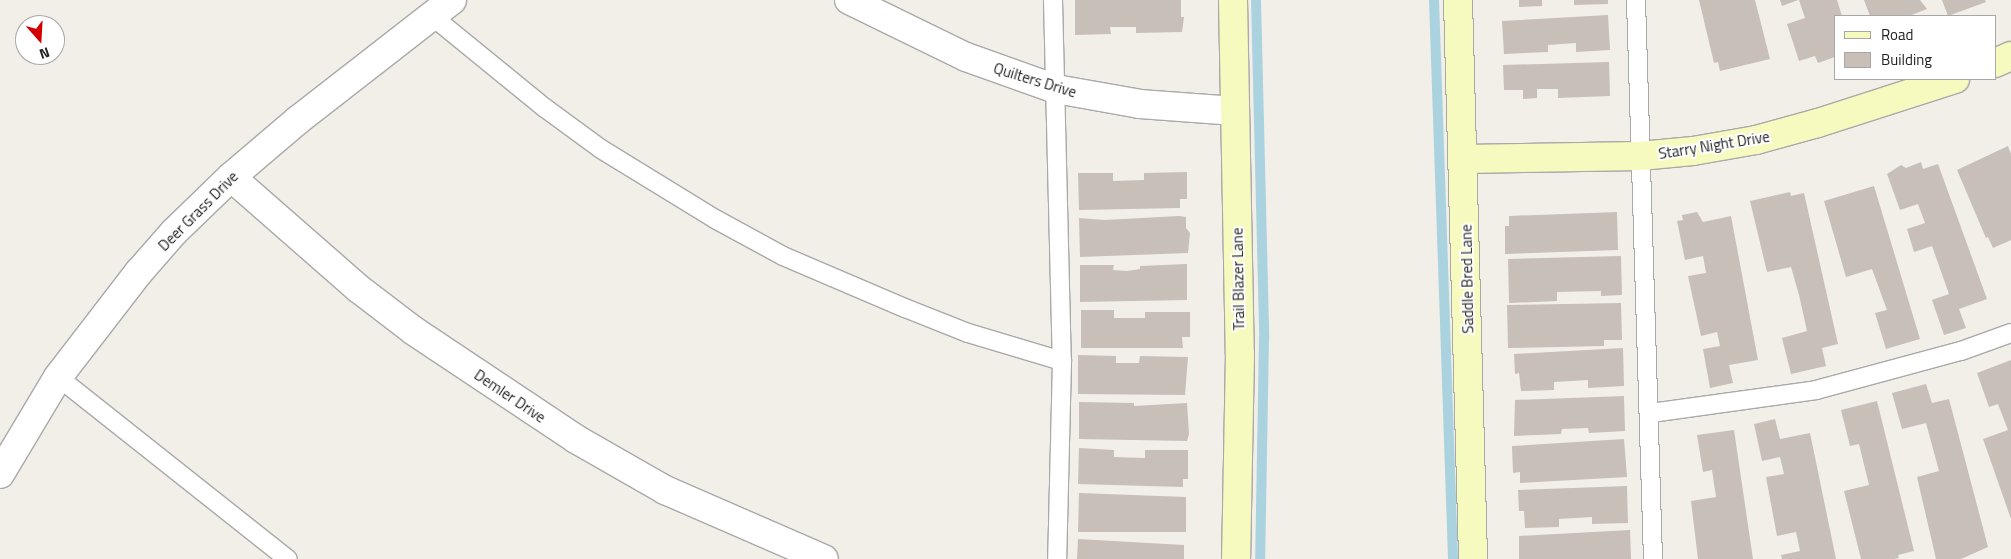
<!DOCTYPE html>
<style>
body{margin:0}
#map{position:relative;width:2011px;height:559px;overflow:hidden;background:#f2efe9;font-family:"Titillium Web",sans-serif}
div>[style]{position:absolute}
[style*='--x']{left:calc(var(--x)*1px);top:calc(var(--y)*1px);width:calc(var(--w)*1px);rotate:calc(var(--a)*1deg)}
.stream>*{height:10px;margin:-5px;padding:0 5px;transform-origin:5px;border-radius:5px;background:#aad3df}
.building>*{inset:0;background:#c7bfb8}
.roads{filter:drop-shadow(1px 0 #a9a9a9) drop-shadow(-1px 0 #a9a9a9) drop-shadow(0 1px #a9a9a9) drop-shadow(0 -1px #a9a9a9)}
.lane>*{height:18px;margin:-9px;padding:0 9px;transform-origin:9px;border-radius:9px;background:#fff}
.street>*{height:28px;margin:-14px;padding:0 14px;transform-origin:14px;border-radius:14px;background:#fff}
.secondary>*{height:28px;margin:-14px;padding:0 14px;transform-origin:14px;border-radius:14px;background:#f7fabf}
span{translate:-50% -50%;white-space:nowrap;text-align:center;line-height:1.15;-webkit-text-stroke:4px #fff;paint-order:stroke}
.street-label{font-size:15px;color:#222}
.legend{position:absolute;left:1834px;top:15px;width:162px;height:65px;box-sizing:border-box;background:#fff;border:1px solid #a7a7a7;margin:0;padding:6px 9px;list-style:none;font-size:15px;color:#222}
.legend li{display:flex;align-items:center;gap:10px;height:25px}
.legend b{width:25px;border:1px solid #a7a7a7}
.north{position:absolute;left:15px;top:15px;width:50px;height:50px;box-sizing:border-box;background:#fff;border:1px solid #a7a7a7;border-radius:50%;rotate:161deg;font-size:14px;font-weight:700;line-height:20px;text-align:center;color:#222}
.north::after{content:'';display:block;margin:auto;width:18px;height:22px;background:#d40000;clip-path:polygon(50% 0,100% 100%,50% 72%,0 100%)}
</style>
<div id="map">
<div class="stream">
<i style="--x:1256;--y:0;--w:338;--a:88.6"></i>
<i style="--x:1264;--y:338;--w:221;--a:91"></i>
<i style="--x:1434;--y:0;--w:559;--a:88.05"></i>
</div>
<div class="building">
<i style="clip-path:polygon(1075px 0,1181px 0,1181px 17px,1184px 17px,1182px 32px,1136px 33px,1136px 27px,1110px 27px,1111px 34px,1075px 35px)"></i>
<i style="clip-path:polygon(1519px 0,1542px 0,1542px 6px,1519px 7px)"></i>
<i style="clip-path:polygon(1574px 0,1608px 0,1608px 4px,1574px 5px)"></i>
<i style="clip-path:polygon(1699px 0,1755px 0,1770px 59px,1720px 71px,1718px 62px,1714px 63px)"></i>
<i style="clip-path:polygon(1780px 0,1798px 0,1782px 6px)"></i>
<i style="clip-path:polygon(1799px 0,1837px 0,1842px 16px,1835px 16px,1835px 57px,1818px 63px,1815px 56px,1799px 61px,1787px 24px,1805px 18px)"></i>
<i style="clip-path:polygon(1864px 0,1920px 0,1927px 9px,1909px 16px,1870px 16px)"></i>
<i style="clip-path:polygon(1942px 0,1985px 0,1986px 2px,1948px 16px)"></i>
<i style="clip-path:polygon(1608px 15px,1610px 50px,1576px 52px,1576px 43px,1548px 45px,1548px 52px,1504px 54px,1502px 21px)"></i>
<i style="clip-path:polygon(1609px 62px,1610px 96px,1558px 98px,1558px 89px,1537px 89px,1537px 98px,1523px 99px,1523px 90px,1504px 90px,1503px 65px)"></i>
<i style="clip-path:polygon(2008px 146px,2011px 154px,2011px 240px,1993px 248px,1988px 237px,1986px 238px,1957px 170px)"></i>
<i style="clip-path:polygon(1921px 162px,1923px 169px,1938px 164px,1987px 299px,1959px 309px,1966px 328px,1944px 335px,1932px 300px,1949px 294px,1932px 246px,1914px 252px,1907px 229px,1925px 223px,1918px 204px,1900px 210px,1887px 174px,1901px 165px,1906px 168px)"></i>
<i style="clip-path:polygon(1187px 172px,1187px 199px,1180px 199px,1180px 208px,1079px 210px,1078px 173px,1113px 173px,1113px 181px,1144px 180px,1144px 173px)"></i>
<i style="clip-path:polygon(1874px 186px,1920px 339px,1886px 349px,1875px 313px,1887px 310px,1872px 269px,1846px 277px,1824px 201px)"></i>
<i style="clip-path:polygon(1790px 192px,1791px 196px,1804px 193px,1838px 344px,1822px 348px,1826px 366px,1791px 374px,1782px 338px,1807px 331px,1799px 295px,1791px 267px,1767px 272px,1750px 201px)"></i>
<i style="clip-path:polygon(1617px 212px,1618px 250px,1505px 254px,1505px 226px,1509px 226px,1509px 216px)"></i>
<i style="clip-path:polygon(1697px 212px,1703px 222px,1731px 216px,1758px 360px,1729px 365px,1733px 383px,1710px 388px,1703px 349px,1720px 346px,1717px 332px,1701px 336px,1688px 276px,1706px 273px,1703px 256px,1685px 260px,1677px 221px,1683px 220px,1682px 215px)"></i>
<i style="clip-path:polygon(1179px 216px,1186px 217px,1186px 228px,1190px 233px,1188px 253px,1080px 257px,1079px 218px,1105px 220px)"></i>
<i style="clip-path:polygon(1621px 256px,1622px 295px,1601px 296px,1601px 291px,1557px 292px,1557px 301px,1509px 303px,1508px 259px)"></i>
<i style="clip-path:polygon(1187px 264px,1187px 300px,1080px 302px,1080px 265px,1114px 265px,1113px 270px,1127px 271px,1140px 269px,1140px 266px)"></i>
<i style="clip-path:polygon(1621px 303px,1622px 340px,1604px 340px,1604px 346px,1508px 348px,1507px 305px)"></i>
<i style="clip-path:polygon(1081px 310px,1114px 310px,1114px 318px,1145px 318px,1145px 312px,1190px 312px,1190px 337px,1182px 337px,1183px 348px,1081px 348px)"></i>
<i style="clip-path:polygon(1623px 348px,1624px 386px,1588px 388px,1588px 380px,1554px 382px,1554px 390px,1521px 391px,1519px 373px,1515px 374px,1514px 354px)"></i>
<i style="clip-path:polygon(1078px 355px,1116px 356px,1116px 363px,1139px 363px,1140px 356px,1188px 357px,1185px 395px,1078px 394px)"></i>
<i style="clip-path:polygon(2011px 360px,2011px 519px,1983px 439px,2008px 430px,1998px 404px,1989px 407px,1977px 373px)"></i>
<i style="clip-path:polygon(1926px 384px,1932px 403px,1949px 399px,1988px 547px,1961px 559px,1936px 559px,1917px 477px,1939px 471px,1926px 423px,1902px 429px,1892px 393px)"></i>
<i style="clip-path:polygon(1624px 396px,1625px 431px,1589px 433px,1588px 428px,1562px 429px,1561px 434px,1514px 436px,1515px 400px)"></i>
<i style="clip-path:polygon(1877px 401px,1914px 551px,1898px 555px,1899px 558px,1894px 559px,1861px 559px,1844px 491px,1869px 485px,1859px 444px,1850px 446px,1841px 410px)"></i>
<i style="clip-path:polygon(1079px 402px,1134px 403px,1134px 406px,1187px 403px,1189px 434px,1187px 441px,1079px 439px)"></i>
<i style="clip-path:polygon(1775px 419px,1780px 439px,1810px 433px,1836px 559px,1782px 559px,1781px 555px,1800px 551px,1796px 532px,1777px 536px,1766px 477px,1784px 474px,1780px 457px,1762px 461px,1754px 424px)"></i>
<i style="clip-path:polygon(1734px 430px,1753px 559px,1698px 559px,1691px 501px,1716px 497px,1712px 470px,1703px 472px,1697px 435px)"></i>
<i style="clip-path:polygon(1624px 439px,1627px 477px,1520px 483px,1520px 472px,1513px 473px,1512px 446px)"></i>
<i style="clip-path:polygon(1079px 448px,1114px 450px,1114px 457px,1145px 458px,1145px 450px,1188px 450px,1188px 479px,1183px 479px,1183px 487px,1078px 484px)"></i>
<i style="clip-path:polygon(1627px 486px,1628px 523px,1592px 524px,1592px 517px,1559px 519px,1559px 527px,1525px 528px,1524px 511px,1519px 511px,1518px 490px)"></i>
<i style="clip-path:polygon(1079px 493px,1186px 497px,1186px 532px,1078px 532px)"></i>
<i style="clip-path:polygon(1630px 530px,1631px 559px,1519px 559px,1519px 536px)"></i>
<i style="clip-path:polygon(1078px 539px,1184px 545px,1184px 559px,1077px 559px)"></i>
</div>
<div class="roads">
<div class="lane">
<i style="--x:1053;--y:0;--w:361;--a:88.6"></i>
<i style="--x:1062;--y:361;--w:198;--a:91.4"></i>
<i style="--x:1636;--y:0;--w:559;--a:88.26"></i>
<i style="--x:432;--y:16;--w:146;--a:39.2"></i>
<i style="--x:545;--y:108;--w:69;--a:36.2"></i>
<i style="--x:601;--y:149;--w:136;--a:31.5"></i>
<i style="--x:717;--y:220;--w:75;--a:28.6"></i>
<i style="--x:783;--y:256;--w:133;--a:23.1"></i>
<i style="--x:905;--y:308;--w:68;--a:21.6"></i>
<i style="--x:968;--y:333;--w:98;--a:16.6"></i>
<i style="--x:58;--y:377;--w:293;--a:38.4"></i>
<i style="--x:1651;--y:413;--w:167;--a:-7.9"></i>
<i style="--x:1816;--y:390;--w:150;--a:-15.1"></i>
<i style="--x:1961;--y:351;--w:53;--a:-19.8"></i>
</div>
<div class="street">
<i style="--x:849;--y:0;--w:130;--a:26"></i>
<i style="--x:966;--y:57;--w:96;--a:19.6"></i>
<i style="--x:1056;--y:89;--w:85;--a:10.1"></i>
<i style="--x:1140;--y:104;--w:95;--a:4.2"></i>
<i style="--x:231;--y:177;--w:170;--a:41.2"></i>
<i style="--x:359;--y:289;--w:69;--a:37.4"></i>
<i style="--x:414;--y:331;--w:195;--a:33.7"></i>
<i style="--x:576;--y:439;--w:103;--a:29.8"></i>
<i style="--x:665;--y:490;--w:173;--a:23.5"></i>
<i style="--x:0;--y:474;--w:113;--a:-59.1"></i>
<i style="--x:58;--y:377;--w:133;--a:-52.4"></i>
<i style="--x:139;--y:272;--w:53;--a:-48.8"></i>
<i style="--x:174;--y:232;--w:79;--a:-44"></i>
<i style="--x:231;--y:177;--w:88;--a:-40.4"></i>
<i style="--x:298;--y:120;--w:195;--a:-37.9"></i>
</div>
<div class="secondary">
<i style="--x:1233;--y:0;--w:354;--a:88.9"></i>
<i style="--x:1240;--y:354;--w:205;--a:91.1"></i>
<i style="--x:1458;--y:0;--w:559;--a:88.46"></i>
<i style="--x:1995;--y:63;--w:17;--a:-24"></i>
<i style="--x:1464;--y:159;--w:176;--a:-1"></i>
<i style="--x:1640;--y:156;--w:53;--a:-5.4"></i>
<i style="--x:1693;--y:151;--w:64;--a:-9.9"></i>
<i style="--x:1756;--y:140;--w:64;--a:-15.3"></i>
<i style="--x:1818;--y:123;--w:144;--a:-17.8"></i>
</div>
</div>
<div class="street-label">
<span style="left:1035px;top:80px;rotate:17deg">Quilters Drive</span>
<span style="left:1714px;top:145px;rotate:-9deg">Starry Night Drive</span>
<span style="left:198px;top:211px;rotate:-45deg">Deer Grass Drive</span>
<span style="left:1238px;top:279px;rotate:-91deg">Trail Blazer Lane</span>
<span style="left:1467px;top:279px;rotate:-91deg">Saddle Bred Lane</span>
<span style="left:510px;top:396px;rotate:34deg">Demler Drive</span>
</div>
<ul class="legend">
<li><b style="height:6px;background:#f7fabf"></b>Road</li>
<li><b style="height:14px;background:#c7bfb8"></b>Building</li>
</ul>
<div class="north">N</div>
</div>
